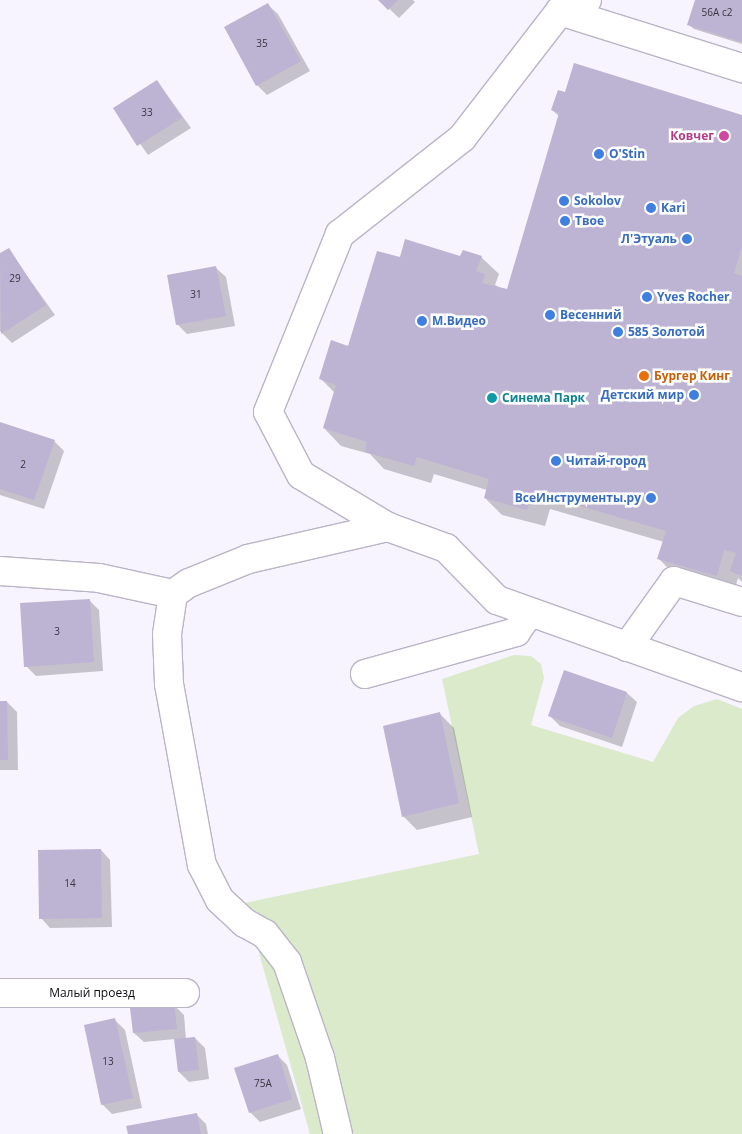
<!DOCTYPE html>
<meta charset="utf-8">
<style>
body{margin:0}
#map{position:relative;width:742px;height:1134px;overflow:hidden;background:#f7f3ff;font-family:"Open Sans",sans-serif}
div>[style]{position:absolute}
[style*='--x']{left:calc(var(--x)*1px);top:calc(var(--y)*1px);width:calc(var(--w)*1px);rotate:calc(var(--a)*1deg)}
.green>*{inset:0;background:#dbeacb}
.shadow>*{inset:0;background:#0003}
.building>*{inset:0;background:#bdb3d2}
.roads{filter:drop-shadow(1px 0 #bab4c7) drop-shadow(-1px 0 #bab4c7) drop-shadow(0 1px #bab4c7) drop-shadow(0 -1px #bab4c7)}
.minor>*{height:28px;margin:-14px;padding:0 14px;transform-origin:14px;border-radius:14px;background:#fff}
.dots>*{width:14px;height:14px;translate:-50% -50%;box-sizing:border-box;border:2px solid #fff;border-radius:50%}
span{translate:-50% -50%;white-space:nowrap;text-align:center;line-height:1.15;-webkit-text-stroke:5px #fff;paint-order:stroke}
.number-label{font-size:10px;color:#393541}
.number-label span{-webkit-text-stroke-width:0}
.hotel-label{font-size:12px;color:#b23c85;font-weight:700}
.right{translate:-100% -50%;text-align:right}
.shop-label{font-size:12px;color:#366cbe;font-weight:700}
.left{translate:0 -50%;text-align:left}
.food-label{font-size:12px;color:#c56008;font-weight:700}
.culture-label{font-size:12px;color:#0d838f;font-weight:700}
.street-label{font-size:12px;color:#0d0b11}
</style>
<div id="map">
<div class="green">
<i style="clip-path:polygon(514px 655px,531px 656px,541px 664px,544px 678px,531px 725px,653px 762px,678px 718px,694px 706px,717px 699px,742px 709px,742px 1134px,310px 1134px,245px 903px,479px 854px,442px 679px)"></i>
</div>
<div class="shadow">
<i style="clip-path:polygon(380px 0,413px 0,415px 2px,399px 18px)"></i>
<i style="clip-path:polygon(696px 0,742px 0,742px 44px,694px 29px,689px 25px)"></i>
<i style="clip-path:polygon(268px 5px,278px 14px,310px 71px,267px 95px,257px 85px)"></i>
<i style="clip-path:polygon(157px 81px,191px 128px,148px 155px,115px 108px)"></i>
<i style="clip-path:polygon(552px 110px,742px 116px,742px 582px,738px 578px,734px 592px,676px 576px,658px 558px,664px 542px,550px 509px,545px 526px,502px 515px,485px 498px,487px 490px,434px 474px,431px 483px,384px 469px,370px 454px,341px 446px,324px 428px,335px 393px,321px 379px,349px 347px,401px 259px,481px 257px,499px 274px,495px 285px,507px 291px,559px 116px)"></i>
<i style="clip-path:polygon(8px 249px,55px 315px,12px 343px,0 331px,0 255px)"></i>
<i style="clip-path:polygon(216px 268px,226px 277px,235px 326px,187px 334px,177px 324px)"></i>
<i style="clip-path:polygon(0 423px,54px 441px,64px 451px,44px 509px,0 495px)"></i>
<i style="clip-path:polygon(89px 600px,99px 610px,103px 671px,36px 676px,26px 666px)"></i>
<i style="clip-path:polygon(627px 693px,637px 702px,622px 747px,560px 726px,550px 716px)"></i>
<i style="clip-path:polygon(0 702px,7px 702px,17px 712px,18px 770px,0 770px)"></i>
<i style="clip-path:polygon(440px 714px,454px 728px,472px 817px,417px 830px,403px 816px)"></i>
<i style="clip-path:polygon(101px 850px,110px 860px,112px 927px,50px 928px,41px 918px)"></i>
<i style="clip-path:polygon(174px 1005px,184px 1015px,186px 1039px,195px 1038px,205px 1048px,209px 1079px,189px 1082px,179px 1072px,175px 1039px,144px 1042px,134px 1033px)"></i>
<i style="clip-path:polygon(115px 1020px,125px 1030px,142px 1108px,112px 1114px,102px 1104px)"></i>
<i style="clip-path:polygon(277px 1055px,287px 1065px,301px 1109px,260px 1122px,250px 1112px)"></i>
<i style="clip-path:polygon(196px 1114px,206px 1124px,208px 1134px,129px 1134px)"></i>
</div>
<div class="building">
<i style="clip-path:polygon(378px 0,398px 0,388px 10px)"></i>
<i style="clip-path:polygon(695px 0,742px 0,742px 42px,687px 25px)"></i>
<i style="clip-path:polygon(268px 3px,301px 61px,256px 86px,224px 27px)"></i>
<i style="clip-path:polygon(574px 63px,742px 115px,742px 247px,734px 273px,742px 276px,742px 576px,730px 571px,736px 553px,724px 550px,717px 576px,657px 559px,666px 531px,532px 492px,527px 510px,484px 498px,489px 479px,417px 457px,414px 466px,365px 452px,367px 442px,323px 428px,336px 385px,319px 379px,331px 340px,348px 346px,377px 251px,400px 257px,405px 239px,460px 256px,463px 250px,482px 256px,476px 271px,485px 274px,482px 283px,507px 289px,559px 113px,551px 110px,558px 90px,565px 92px)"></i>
<i style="clip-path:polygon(157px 80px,182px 118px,137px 146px,113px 108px)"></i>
<i style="clip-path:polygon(9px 248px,46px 305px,1px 334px,0 253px)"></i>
<i style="clip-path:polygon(216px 266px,226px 316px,176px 325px,167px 275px)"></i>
<i style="clip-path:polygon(0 422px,55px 440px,34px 500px,0 489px)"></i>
<i style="clip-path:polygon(90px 599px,94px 662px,24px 667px,20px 603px)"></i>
<i style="clip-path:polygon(564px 670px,627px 692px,612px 738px,548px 716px)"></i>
<i style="clip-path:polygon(0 701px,7px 701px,8px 760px,0 760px)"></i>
<i style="clip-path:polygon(440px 712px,459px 803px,402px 817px,383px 726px)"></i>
<i style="clip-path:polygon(101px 849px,102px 918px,39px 919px,38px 850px)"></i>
<i style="clip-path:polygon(174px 1003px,177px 1029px,133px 1033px,130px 1008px)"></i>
<i style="clip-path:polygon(115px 1018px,133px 1098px,101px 1105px,84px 1025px)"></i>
<i style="clip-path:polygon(195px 1037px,199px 1070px,178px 1072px,174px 1039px)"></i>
<i style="clip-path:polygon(278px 1054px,292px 1099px,249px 1113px,234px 1068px)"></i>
<i style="clip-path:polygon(197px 1113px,201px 1134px,128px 1134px,126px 1126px)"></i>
</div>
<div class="roads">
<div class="minor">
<i style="--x:560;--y:11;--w:191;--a:17.4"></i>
<i style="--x:388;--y:527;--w:101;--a:-149.1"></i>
<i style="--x:301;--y:475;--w:71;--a:-117.6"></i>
<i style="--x:268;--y:412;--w:192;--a:-68"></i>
<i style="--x:340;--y:234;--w:155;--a:-38.2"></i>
<i style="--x:462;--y:138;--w:160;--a:-52.3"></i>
<i style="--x:560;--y:11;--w:29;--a:-22"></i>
<i style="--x:0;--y:571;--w:99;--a:4"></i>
<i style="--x:99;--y:578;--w:76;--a:12.2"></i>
<i style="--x:173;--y:594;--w:19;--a:-35"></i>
<i style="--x:189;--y:583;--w:64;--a:-22.1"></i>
<i style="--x:248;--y:559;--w:144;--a:-12.9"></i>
<i style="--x:388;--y:527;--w:62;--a:19.9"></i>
<i style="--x:446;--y:548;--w:73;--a:45.6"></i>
<i style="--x:497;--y:600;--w:260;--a:19.6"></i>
<i style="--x:173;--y:594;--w:40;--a:98.5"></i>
<i style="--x:167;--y:634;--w:50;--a:87.7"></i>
<i style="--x:169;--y:684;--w:184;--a:79.7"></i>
<i style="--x:202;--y:865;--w:39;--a:63"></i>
<i style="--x:220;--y:900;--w:34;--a:43"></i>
<i style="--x:245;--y:923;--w:23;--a:29"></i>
<i style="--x:265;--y:934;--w:36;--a:52"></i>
<i style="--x:287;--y:962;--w:102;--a:71"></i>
<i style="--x:320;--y:1058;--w:78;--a:76.7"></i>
<i style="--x:627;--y:647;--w:81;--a:-54.5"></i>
<i style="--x:674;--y:581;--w:71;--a:17.2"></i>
<i style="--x:365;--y:674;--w:157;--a:-15.5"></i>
<i style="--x:516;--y:632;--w:24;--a:-55"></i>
<i style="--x:0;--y:993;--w:185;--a:0"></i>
</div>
</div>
<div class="dots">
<i style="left:724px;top:136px;background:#d1479c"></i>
<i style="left:599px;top:154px;background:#3f7fe0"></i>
<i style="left:564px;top:201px;background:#3f7fe0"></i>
<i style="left:651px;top:208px;background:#3f7fe0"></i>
<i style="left:565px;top:221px;background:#3f7fe0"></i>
<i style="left:687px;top:239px;background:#3f7fe0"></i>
<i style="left:647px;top:297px;background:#3f7fe0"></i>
<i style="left:550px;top:315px;background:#3f7fe0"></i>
<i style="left:422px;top:321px;background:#3f7fe0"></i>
<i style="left:618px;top:332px;background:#3f7fe0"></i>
<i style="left:644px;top:376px;background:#e8710a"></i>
<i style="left:694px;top:395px;background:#3f7fe0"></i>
<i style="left:492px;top:398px;background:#0f9aa8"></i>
<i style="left:556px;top:461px;background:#3f7fe0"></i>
<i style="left:651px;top:498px;background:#3f7fe0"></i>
</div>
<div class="number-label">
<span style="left:717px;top:13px">56А с2</span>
<span style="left:262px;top:44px">35</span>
<span style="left:147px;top:113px">33</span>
<span style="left:15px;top:279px">29</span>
<span style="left:196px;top:295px">31</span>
<span style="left:23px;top:465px">2</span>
<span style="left:57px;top:632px">3</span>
<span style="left:70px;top:884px">14</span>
<span style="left:108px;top:1062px">13</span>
<span style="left:263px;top:1084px">75А</span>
</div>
<div class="hotel-label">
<span class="right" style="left:714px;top:136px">Ковчег</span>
</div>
<div class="shop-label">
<span class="left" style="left:609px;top:154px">O'Stin</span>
<span class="left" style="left:574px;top:201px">Sokolov</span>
<span class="left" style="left:661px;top:208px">Kari</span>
<span class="left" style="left:575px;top:221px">Твое</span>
<span class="right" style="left:677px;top:239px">Л'Этуаль</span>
<span class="left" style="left:657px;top:297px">Yves Rocher</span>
<span class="left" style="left:560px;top:315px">Весенний</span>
<span class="left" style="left:432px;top:321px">М.Видео</span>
<span class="left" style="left:628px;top:332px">585 Золотой</span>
<span class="right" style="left:684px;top:395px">Детский мир</span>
<span class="left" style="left:566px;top:461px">Читай-город</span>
<span class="right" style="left:641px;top:498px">ВсеИнструменты.ру</span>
</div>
<div class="food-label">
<span class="left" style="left:654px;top:376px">Бургер Кинг</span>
</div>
<div class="culture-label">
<span class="left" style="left:502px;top:398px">Синема Парк</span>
</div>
<div class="street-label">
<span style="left:92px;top:993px">Малый проезд</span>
</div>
</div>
